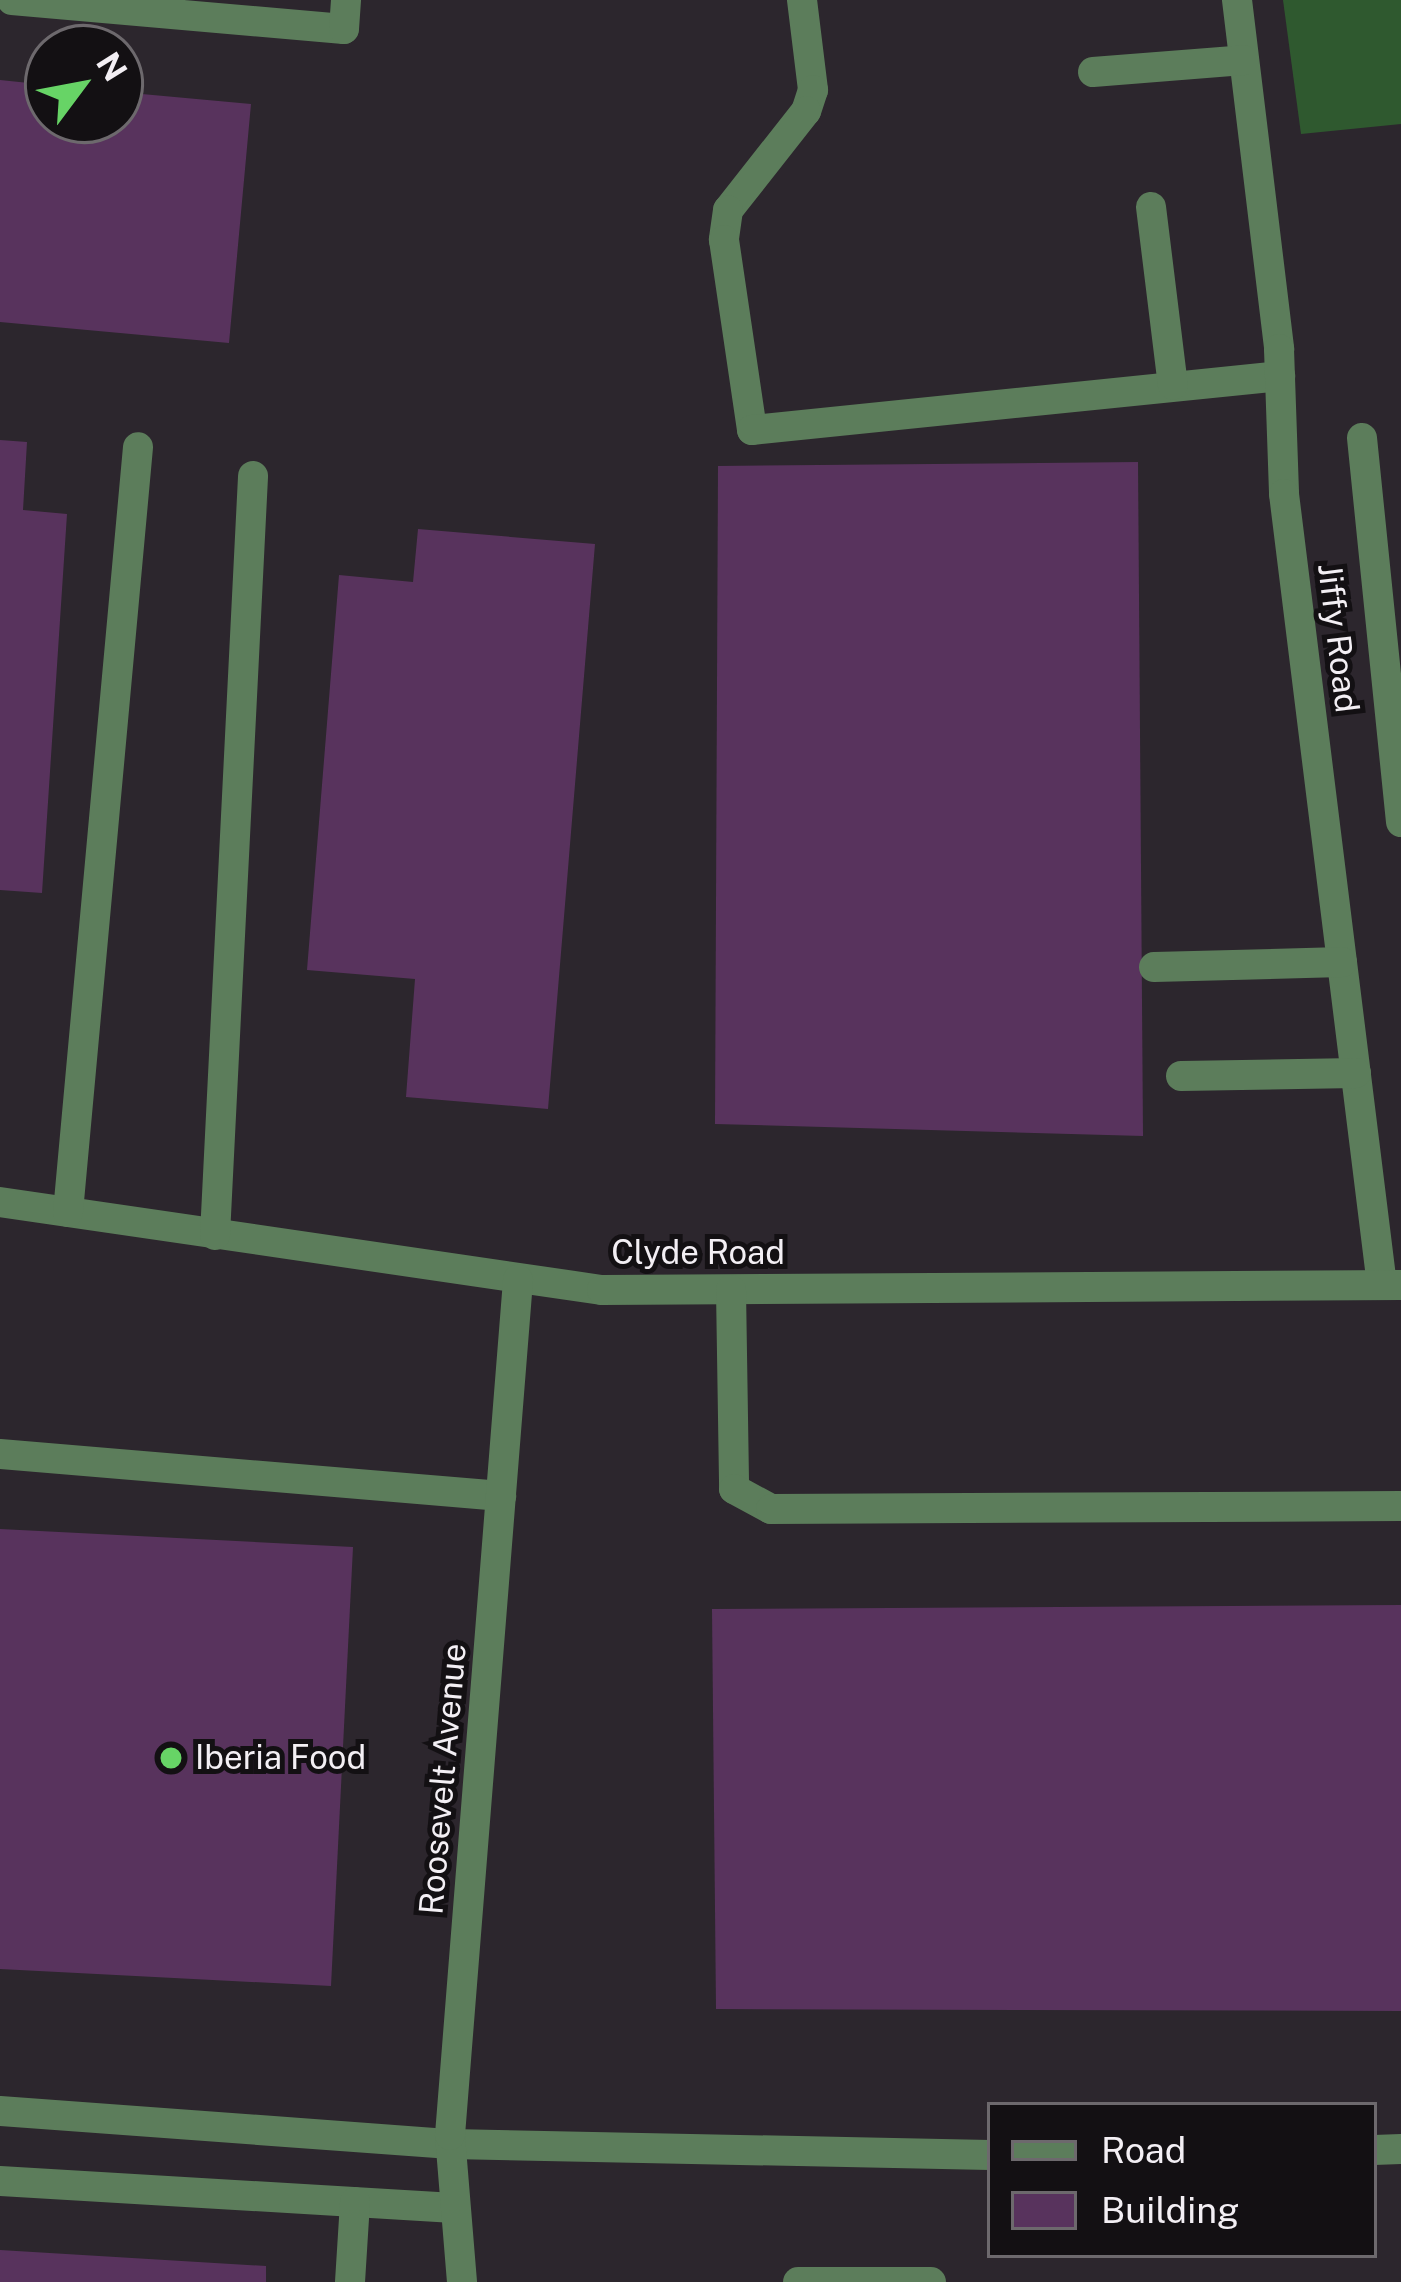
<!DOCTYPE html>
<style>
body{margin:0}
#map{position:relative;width:1401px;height:2282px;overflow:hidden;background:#2c262d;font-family:"Public Sans",sans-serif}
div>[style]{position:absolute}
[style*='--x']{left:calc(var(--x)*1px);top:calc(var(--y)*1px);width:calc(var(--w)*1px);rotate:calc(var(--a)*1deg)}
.forest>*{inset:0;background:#2f592f}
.building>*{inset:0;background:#58335d}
.minor>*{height:30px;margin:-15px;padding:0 15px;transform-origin:15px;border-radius:15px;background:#5c7d5b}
.dots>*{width:33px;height:33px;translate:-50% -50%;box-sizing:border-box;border:6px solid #131013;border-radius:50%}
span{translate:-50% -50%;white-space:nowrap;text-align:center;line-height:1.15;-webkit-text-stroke:10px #131013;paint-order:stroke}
.street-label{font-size:33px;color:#f3eff4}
.poi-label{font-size:33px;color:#f3eff4}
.left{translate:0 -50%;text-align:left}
.legend{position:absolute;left:987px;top:2102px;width:390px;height:156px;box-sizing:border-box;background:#131013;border:3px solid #6d696d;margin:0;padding:15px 21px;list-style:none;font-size:36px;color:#f3eff4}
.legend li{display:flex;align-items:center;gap:24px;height:60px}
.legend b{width:60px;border:3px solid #6d696d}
.north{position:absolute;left:24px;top:24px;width:120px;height:120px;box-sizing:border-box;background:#131013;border:3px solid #6d696d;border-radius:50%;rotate:58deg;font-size:33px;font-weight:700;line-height:48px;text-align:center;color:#f3eff4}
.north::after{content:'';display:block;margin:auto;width:42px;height:54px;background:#67d466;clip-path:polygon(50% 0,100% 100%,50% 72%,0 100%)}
</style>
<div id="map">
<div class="forest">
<i style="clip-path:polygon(1283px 0,1401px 0,1401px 124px,1301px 134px)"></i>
</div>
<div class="building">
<i style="clip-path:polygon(0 80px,48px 85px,48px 120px,120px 120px,120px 92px,251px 104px,229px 343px,0 322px)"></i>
<i style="clip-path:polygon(0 440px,27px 442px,23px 510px,67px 514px,42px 893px,0 890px)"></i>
<i style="clip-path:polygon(1138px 462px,1143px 1136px,715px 1124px,718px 466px)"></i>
<i style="clip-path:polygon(418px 529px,595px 544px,548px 1109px,406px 1097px,415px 979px,307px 970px,339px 575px,413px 582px)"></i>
<i style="clip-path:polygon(0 1529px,353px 1547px,331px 1986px,0 1969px)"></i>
<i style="clip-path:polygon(1401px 1605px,1401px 2011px,716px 2009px,712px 1609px)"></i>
<i style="clip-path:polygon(0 2250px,266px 2266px,266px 2282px,0 2282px)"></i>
</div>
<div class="minor">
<i style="--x:12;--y:0;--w:333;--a:5"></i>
<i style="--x:344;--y:29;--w:29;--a:-86"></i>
<i style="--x:802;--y:0;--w:91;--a:83"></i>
<i style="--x:813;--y:90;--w:22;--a:108"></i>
<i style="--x:806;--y:111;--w:126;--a:128.2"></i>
<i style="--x:728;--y:210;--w:30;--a:98"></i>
<i style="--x:724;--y:240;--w:192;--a:81.6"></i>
<i style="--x:752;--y:430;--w:531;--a:-5.84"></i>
<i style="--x:1237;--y:0;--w:352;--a:83.1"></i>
<i style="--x:1279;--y:349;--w:145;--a:88"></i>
<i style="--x:1284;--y:494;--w:797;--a:82.94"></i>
<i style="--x:1093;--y:72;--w:151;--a:-4.5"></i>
<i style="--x:1151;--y:207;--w:179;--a:83"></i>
<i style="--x:1362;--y:438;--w:386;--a:84.2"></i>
<i style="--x:1154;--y:967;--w:188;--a:-1.5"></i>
<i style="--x:1181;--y:1076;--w:175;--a:-1"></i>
<i style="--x:0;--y:1202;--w:608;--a:8.32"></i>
<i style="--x:602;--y:1290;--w:799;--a:-0.36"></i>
<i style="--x:68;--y:1212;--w:768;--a:-84.77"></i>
<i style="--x:215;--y:1235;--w:760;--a:-87.13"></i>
<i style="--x:731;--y:1290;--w:199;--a:89.1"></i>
<i style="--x:734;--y:1489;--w:42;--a:28.4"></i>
<i style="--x:771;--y:1509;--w:630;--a:-0.27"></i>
<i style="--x:0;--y:1454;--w:503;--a:4.79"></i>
<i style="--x:0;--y:2111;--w:452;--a:4.2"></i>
<i style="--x:451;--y:2144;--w:539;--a:1.17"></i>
<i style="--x:1374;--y:2150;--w:27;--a:-2"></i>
<i style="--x:0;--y:2181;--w:455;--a:3.4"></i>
<i style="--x:350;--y:2282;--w:80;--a:-86.4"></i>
<i style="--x:462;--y:2282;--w:147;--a:-94.7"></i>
<i style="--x:450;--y:2135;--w:858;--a:-85.45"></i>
<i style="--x:798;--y:2282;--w:133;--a:0"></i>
</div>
<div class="dots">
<i style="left:171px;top:1758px;background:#67d466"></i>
</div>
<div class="street-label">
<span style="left:1338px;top:638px;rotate:83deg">Jiffy Road</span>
<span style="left:698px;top:1253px">Clyde Road</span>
<span style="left:443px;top:1779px;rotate:-85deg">Roosevelt Avenue</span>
</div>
<div class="poi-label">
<span class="left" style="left:195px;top:1758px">Iberia Food</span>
</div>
<ul class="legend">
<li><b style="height:15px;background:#5c7d5b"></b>Road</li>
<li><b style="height:33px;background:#58335d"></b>Building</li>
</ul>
<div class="north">N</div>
</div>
